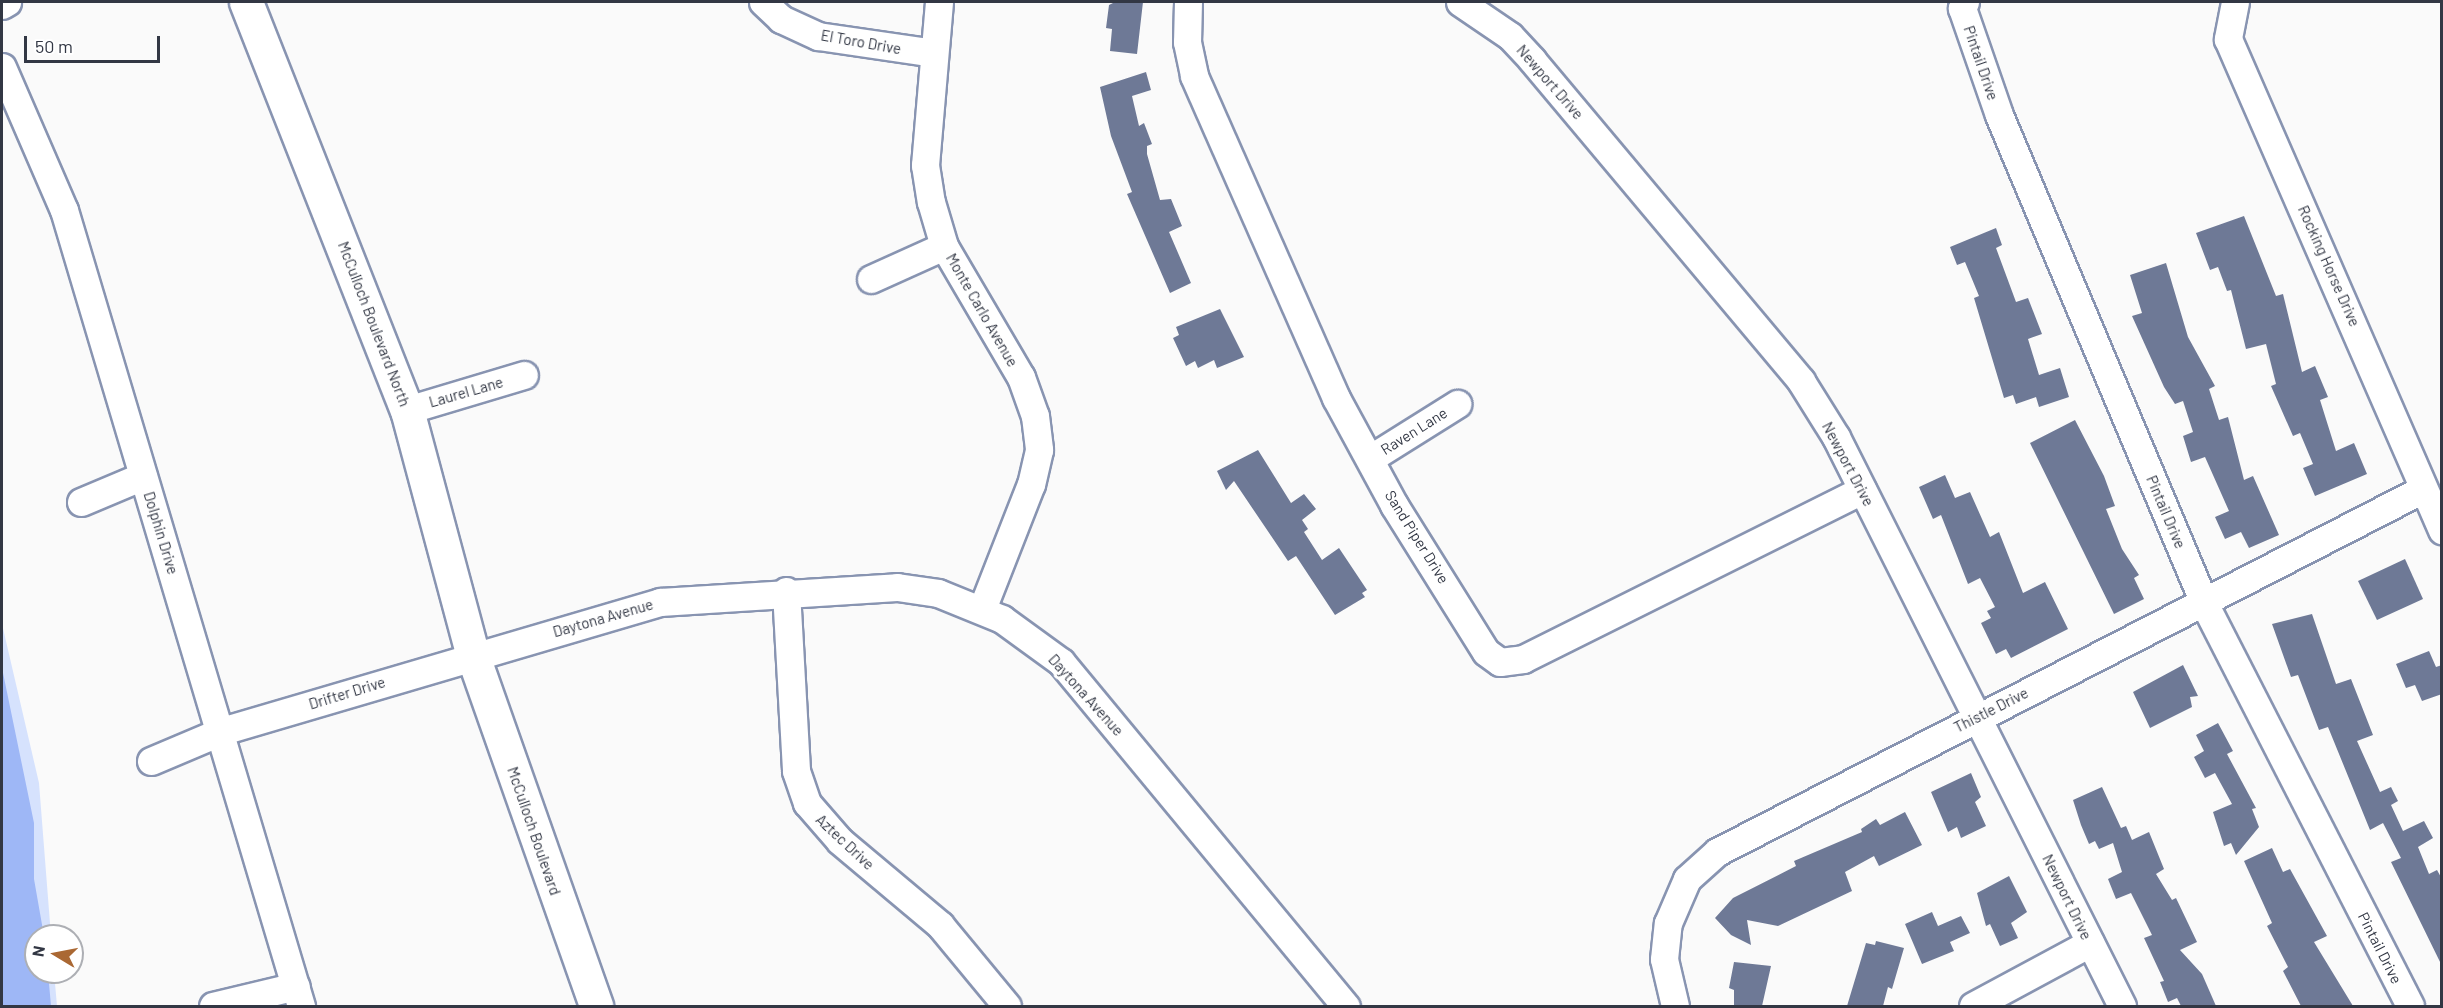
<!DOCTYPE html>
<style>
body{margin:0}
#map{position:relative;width:2443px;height:1008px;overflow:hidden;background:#fafafa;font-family:Barlow,sans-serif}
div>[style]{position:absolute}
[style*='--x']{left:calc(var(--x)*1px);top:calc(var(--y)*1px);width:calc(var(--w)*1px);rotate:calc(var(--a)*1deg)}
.green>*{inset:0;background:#d6e2fd}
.water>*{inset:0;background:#9eb7f6}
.building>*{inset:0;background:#6e7996}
.roads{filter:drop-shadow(2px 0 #8894b1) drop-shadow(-2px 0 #8894b1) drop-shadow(0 2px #8894b1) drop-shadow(0 -2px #8894b1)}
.minor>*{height:27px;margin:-13.5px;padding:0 13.5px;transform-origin:13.5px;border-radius:13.5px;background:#fff}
.major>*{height:33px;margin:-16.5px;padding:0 16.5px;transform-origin:16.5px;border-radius:16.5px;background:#fff}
span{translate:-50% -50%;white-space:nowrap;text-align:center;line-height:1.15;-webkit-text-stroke:6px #fff;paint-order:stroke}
.street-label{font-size:15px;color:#323744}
.frame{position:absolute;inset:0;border:3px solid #323744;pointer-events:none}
.north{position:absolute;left:24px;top:924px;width:60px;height:60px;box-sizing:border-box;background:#fff;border:2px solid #adafb4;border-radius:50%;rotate:280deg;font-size:16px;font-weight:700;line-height:24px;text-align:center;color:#323744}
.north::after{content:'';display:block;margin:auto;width:21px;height:27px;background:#aa6833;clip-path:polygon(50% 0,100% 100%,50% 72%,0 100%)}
.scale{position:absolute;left:24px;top:36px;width:136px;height:27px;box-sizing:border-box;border:3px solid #323744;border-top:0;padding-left:8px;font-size:18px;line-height:21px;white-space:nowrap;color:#323744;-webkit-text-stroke:4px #fff;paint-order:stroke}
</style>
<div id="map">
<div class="green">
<i style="clip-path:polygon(2px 624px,39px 783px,51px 936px,36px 936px,36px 972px,54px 972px,57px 1006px,2px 1006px)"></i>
</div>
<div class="water">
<i style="clip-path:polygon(2px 668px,34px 823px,34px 879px,44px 936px,36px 936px,36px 972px,48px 972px,51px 1006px,2px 1006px)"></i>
</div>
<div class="building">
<i style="clip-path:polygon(1115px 2px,1143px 2px,1137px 54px,1110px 51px,1112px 29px,1106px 28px,1109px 5px)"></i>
<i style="clip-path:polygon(1146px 72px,1151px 90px,1132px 96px,1139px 126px,1144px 123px,1152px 144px,1147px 146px,1147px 154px,1160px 200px,1171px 199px,1182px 226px,1169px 232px,1191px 283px,1170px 293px,1127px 194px,1132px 192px,1111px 136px,1100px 87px)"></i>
<i style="clip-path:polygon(2244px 216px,2276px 296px,2283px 294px,2302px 372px,2315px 366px,2328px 397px,2320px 400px,2336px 451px,2354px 443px,2367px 474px,2315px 496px,2303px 468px,2313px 464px,2300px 433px,2293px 436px,2271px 386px,2276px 384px,2266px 344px,2246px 349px,2231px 290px,2227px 291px,2218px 267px,2210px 270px,2196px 233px)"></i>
<i style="clip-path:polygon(1996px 228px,2002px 245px,1996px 248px,2016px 302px,2028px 298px,2042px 334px,2028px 339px,2039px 375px,2060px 368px,2069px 397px,2039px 407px,2036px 397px,2016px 404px,2013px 395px,2004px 398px,1974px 298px,1979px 296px,1965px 262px,1957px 265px,1950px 247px)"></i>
<i style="clip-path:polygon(2166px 263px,2188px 337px,2215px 386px,2209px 389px,2219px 420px,2228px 417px,2244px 480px,2253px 476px,2279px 535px,2249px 548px,2241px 532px,2225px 539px,2215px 517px,2229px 511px,2205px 457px,2191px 462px,2183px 436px,2193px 432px,2183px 401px,2175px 404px,2164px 387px,2132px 316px,2142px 313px,2130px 275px)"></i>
<i style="clip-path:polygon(1220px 309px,1244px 357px,1217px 368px,1214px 360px,1198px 368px,1195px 361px,1186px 366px,1173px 338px,1179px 335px,1176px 327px)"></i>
<i style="clip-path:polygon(2075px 420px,2104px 476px,2115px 506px,2106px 509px,2122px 549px,2139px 575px,2134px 578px,2144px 599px,2114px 614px,2030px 443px)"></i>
<i style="clip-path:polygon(1258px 450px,1291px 503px,1304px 494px,1316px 509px,1302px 520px,1308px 529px,1304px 532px,1322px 560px,1339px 548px,1367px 590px,1362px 593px,1365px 597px,1335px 615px,1296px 556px,1288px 561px,1234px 481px,1226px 490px,1217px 471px)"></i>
<i style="clip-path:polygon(1945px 475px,1955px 498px,1970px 492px,1990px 537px,1999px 532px,2023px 593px,2045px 582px,2068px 629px,2011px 658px,2006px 649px,1996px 654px,1981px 623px,1991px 618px,1987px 611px,1995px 607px,1980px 578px,1968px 584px,1941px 515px,1933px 519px,1919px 487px)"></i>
<i style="clip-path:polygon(2405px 559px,2423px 599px,2377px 620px,2358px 581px)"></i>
<i style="clip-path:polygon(2312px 614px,2336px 684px,2351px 679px,2373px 735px,2357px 741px,2380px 792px,2391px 787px,2398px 801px,2391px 805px,2403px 831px,2424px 821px,2433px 838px,2418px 847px,2429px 874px,2437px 870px,2442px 879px,2442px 966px,2391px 862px,2401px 858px,2383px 823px,2370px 830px,2328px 727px,2319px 730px,2298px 675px,2291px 677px,2272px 624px)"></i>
<i style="clip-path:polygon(2429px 651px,2436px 667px,2442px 665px,2442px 694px,2422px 701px,2415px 685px,2406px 688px,2396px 664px)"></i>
<i style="clip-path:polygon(2183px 665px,2198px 696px,2190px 697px,2192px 707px,2150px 728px,2133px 692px)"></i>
<i style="clip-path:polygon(2218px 723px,2233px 751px,2227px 754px,2256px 808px,2252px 809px,2259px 827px,2236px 855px,2231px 843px,2224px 846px,2213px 812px,2232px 804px,2215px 773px,2205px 778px,2194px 757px,2204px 751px,2196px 735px)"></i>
<i style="clip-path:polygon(1971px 773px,1981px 797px,1975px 802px,1986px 826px,1961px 838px,1957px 827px,1948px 832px,1931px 792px)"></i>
<i style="clip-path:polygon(2102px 787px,2121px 828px,2126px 826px,2132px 840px,2149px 832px,2164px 869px,2156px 874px,2172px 900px,2176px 898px,2197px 942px,2180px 950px,2202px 974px,2216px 1006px,2181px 1006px,2177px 998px,2168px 1002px,2160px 982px,2164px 981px,2144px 938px,2152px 935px,2131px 893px,2116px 899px,2108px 879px,2122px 872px,2113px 843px,2099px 849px,2095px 841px,2089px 844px,2081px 825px,2073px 800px)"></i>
<i style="clip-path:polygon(1905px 812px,1922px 845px,1879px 866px,1874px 856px,1845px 872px,1852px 891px,1778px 926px,1747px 920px,1751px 945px,1731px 935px,1715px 918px,1733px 898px,1796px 866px,1794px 861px,1862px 832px,1861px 829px,1876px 819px,1880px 825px)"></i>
<i style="clip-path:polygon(2272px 848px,2283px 872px,2290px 869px,2327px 936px,2314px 942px,2353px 1006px,2301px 1006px,2283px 971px,2288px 967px,2267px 926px,2272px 923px,2244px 861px)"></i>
<i style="clip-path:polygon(2009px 876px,2027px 912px,2011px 923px,2018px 938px,2000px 946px,1990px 924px,1986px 926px,1977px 893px)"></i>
<i style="clip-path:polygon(1932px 912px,1938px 926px,1961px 916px,1970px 933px,1950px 942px,1954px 951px,1922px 964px,1905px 924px)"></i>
<i style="clip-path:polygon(1876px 941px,1904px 948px,1892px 989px,1888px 987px,1883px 1006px,1847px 1006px,1866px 943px,1875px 945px)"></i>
<i style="clip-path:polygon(1734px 962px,1771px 966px,1762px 1006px,1734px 1006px,1734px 990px,1729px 988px)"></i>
</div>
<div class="roads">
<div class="minor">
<i style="--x:763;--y:2;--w:25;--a:43"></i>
<i style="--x:781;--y:19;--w:41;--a:24.7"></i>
<i style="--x:818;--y:36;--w:117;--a:8.3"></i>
<i style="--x:939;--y:2;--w:164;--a:94.9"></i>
<i style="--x:925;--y:165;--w:37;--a:81"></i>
<i style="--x:931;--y:202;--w:46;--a:73.5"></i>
<i style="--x:944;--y:246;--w:152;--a:59.6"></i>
<i style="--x:1021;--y:377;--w:41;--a:70.3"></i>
<i style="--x:1035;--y:416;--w:34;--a:83"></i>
<i style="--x:1039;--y:450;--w:35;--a:103"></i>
<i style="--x:1031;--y:484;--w:134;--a:111.4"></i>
<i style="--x:1188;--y:2;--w:40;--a:91.4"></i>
<i style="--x:1187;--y:42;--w:35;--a:78"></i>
<i style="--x:1194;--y:76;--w:352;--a:66.2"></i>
<i style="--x:1336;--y:398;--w:122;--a:61.5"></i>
<i style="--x:1394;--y:505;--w:173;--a:58"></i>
<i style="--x:1486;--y:652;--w:17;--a:36"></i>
<i style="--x:1500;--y:662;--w:23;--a:-7"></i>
<i style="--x:1523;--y:659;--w:379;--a:-26.5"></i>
<i style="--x:1460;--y:2;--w:60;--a:34.2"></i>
<i style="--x:1510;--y:36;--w:33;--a:47"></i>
<i style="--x:1532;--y:60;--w:419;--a:50"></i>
<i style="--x:1801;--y:381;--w:66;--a:58"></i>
<i style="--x:1836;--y:437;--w:637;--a:63.31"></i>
<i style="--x:1965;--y:2;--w:7;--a:117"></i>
<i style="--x:1962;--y:8;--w:113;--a:70.9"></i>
<i style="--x:1999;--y:115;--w:532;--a:67.2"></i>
<i style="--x:2205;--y:605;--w:450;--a:62.9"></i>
<i style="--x:2235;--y:2;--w:38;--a:101"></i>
<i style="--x:2228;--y:39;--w:536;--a:66.45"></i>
<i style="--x:2;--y:5;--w:6;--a:-31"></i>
<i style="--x:2;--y:67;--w:156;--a:66.6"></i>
<i style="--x:64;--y:210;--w:831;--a:73.42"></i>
<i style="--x:871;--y:279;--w:80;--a:-24.3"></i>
<i style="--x:407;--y:410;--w:122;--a:-16.7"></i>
<i style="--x:1371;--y:458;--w:102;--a:-32.1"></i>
<i style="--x:81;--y:502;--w:67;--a:-22.8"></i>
<i style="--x:786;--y:591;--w:180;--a:86.8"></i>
<i style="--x:796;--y:771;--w:34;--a:71"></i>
<i style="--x:807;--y:803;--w:50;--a:49"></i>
<i style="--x:840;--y:841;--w:131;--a:40"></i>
<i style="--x:940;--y:925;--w:105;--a:50.4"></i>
<i style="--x:151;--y:761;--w:77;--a:-22.9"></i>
<i style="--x:222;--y:731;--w:457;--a:-16.4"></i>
<i style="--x:660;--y:602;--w:237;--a:-3.6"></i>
<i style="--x:897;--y:587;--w:41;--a:8.3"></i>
<i style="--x:938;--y:593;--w:69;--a:22.1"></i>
<i style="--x:1002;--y:619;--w:73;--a:36.1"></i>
<i style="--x:1061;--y:662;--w:447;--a:50.4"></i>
<i style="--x:213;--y:1006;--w:85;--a:-13.5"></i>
<i style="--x:1675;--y:1006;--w:48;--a:-103.2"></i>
<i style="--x:1664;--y:959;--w:36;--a:-84"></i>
<i style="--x:1668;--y:923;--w:48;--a:-66.6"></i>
<i style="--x:1687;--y:879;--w:40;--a:-42"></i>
<i style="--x:1717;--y:852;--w:792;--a:-27.21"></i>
<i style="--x:1973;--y:1006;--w:133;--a:-28.3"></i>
</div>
<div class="major">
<i style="--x:246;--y:2;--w:439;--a:68.5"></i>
<i style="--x:407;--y:410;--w:255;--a:75"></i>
<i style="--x:473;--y:656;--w:371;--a:70.6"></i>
</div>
</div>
<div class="street-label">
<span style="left:861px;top:42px;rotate:10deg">El Toro Drive</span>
<span style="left:1981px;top:63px;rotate:71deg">Pintail Drive</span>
<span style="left:1550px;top:82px;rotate:49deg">Newport Drive</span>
<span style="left:2329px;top:266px;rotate:66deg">Rocking Horse Drive</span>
<span style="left:982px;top:310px;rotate:60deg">Monte Carlo Avenue</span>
<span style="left:374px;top:324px;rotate:69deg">McCulloch Boulevard North</span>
<span style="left:466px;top:392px;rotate:-16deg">Laurel Lane</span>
<span style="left:1414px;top:431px;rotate:-32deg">Raven Lane</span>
<span style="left:1848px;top:464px;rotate:62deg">Newport Drive</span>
<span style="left:2166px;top:512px;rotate:67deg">Pintail Drive</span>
<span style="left:161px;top:533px;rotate:73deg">Dolphin Drive</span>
<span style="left:1417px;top:537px;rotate:58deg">Sand Piper Drive</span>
<span style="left:603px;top:618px;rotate:-16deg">Daytona Avenue</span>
<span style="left:347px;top:693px;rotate:-17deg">Drifter Drive</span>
<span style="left:1086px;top:695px;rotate:48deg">Daytona Avenue</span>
<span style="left:1991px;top:710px;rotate:-27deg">Thistle Drive</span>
<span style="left:534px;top:831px;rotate:71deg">McCulloch Boulevard</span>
<span style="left:845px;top:842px;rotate:43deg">Aztec Drive</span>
<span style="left:2067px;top:897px;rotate:64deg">Newport Drive</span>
<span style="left:2380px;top:948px;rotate:63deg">Pintail Drive</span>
</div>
<div class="frame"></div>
<div class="north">N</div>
<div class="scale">50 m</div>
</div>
